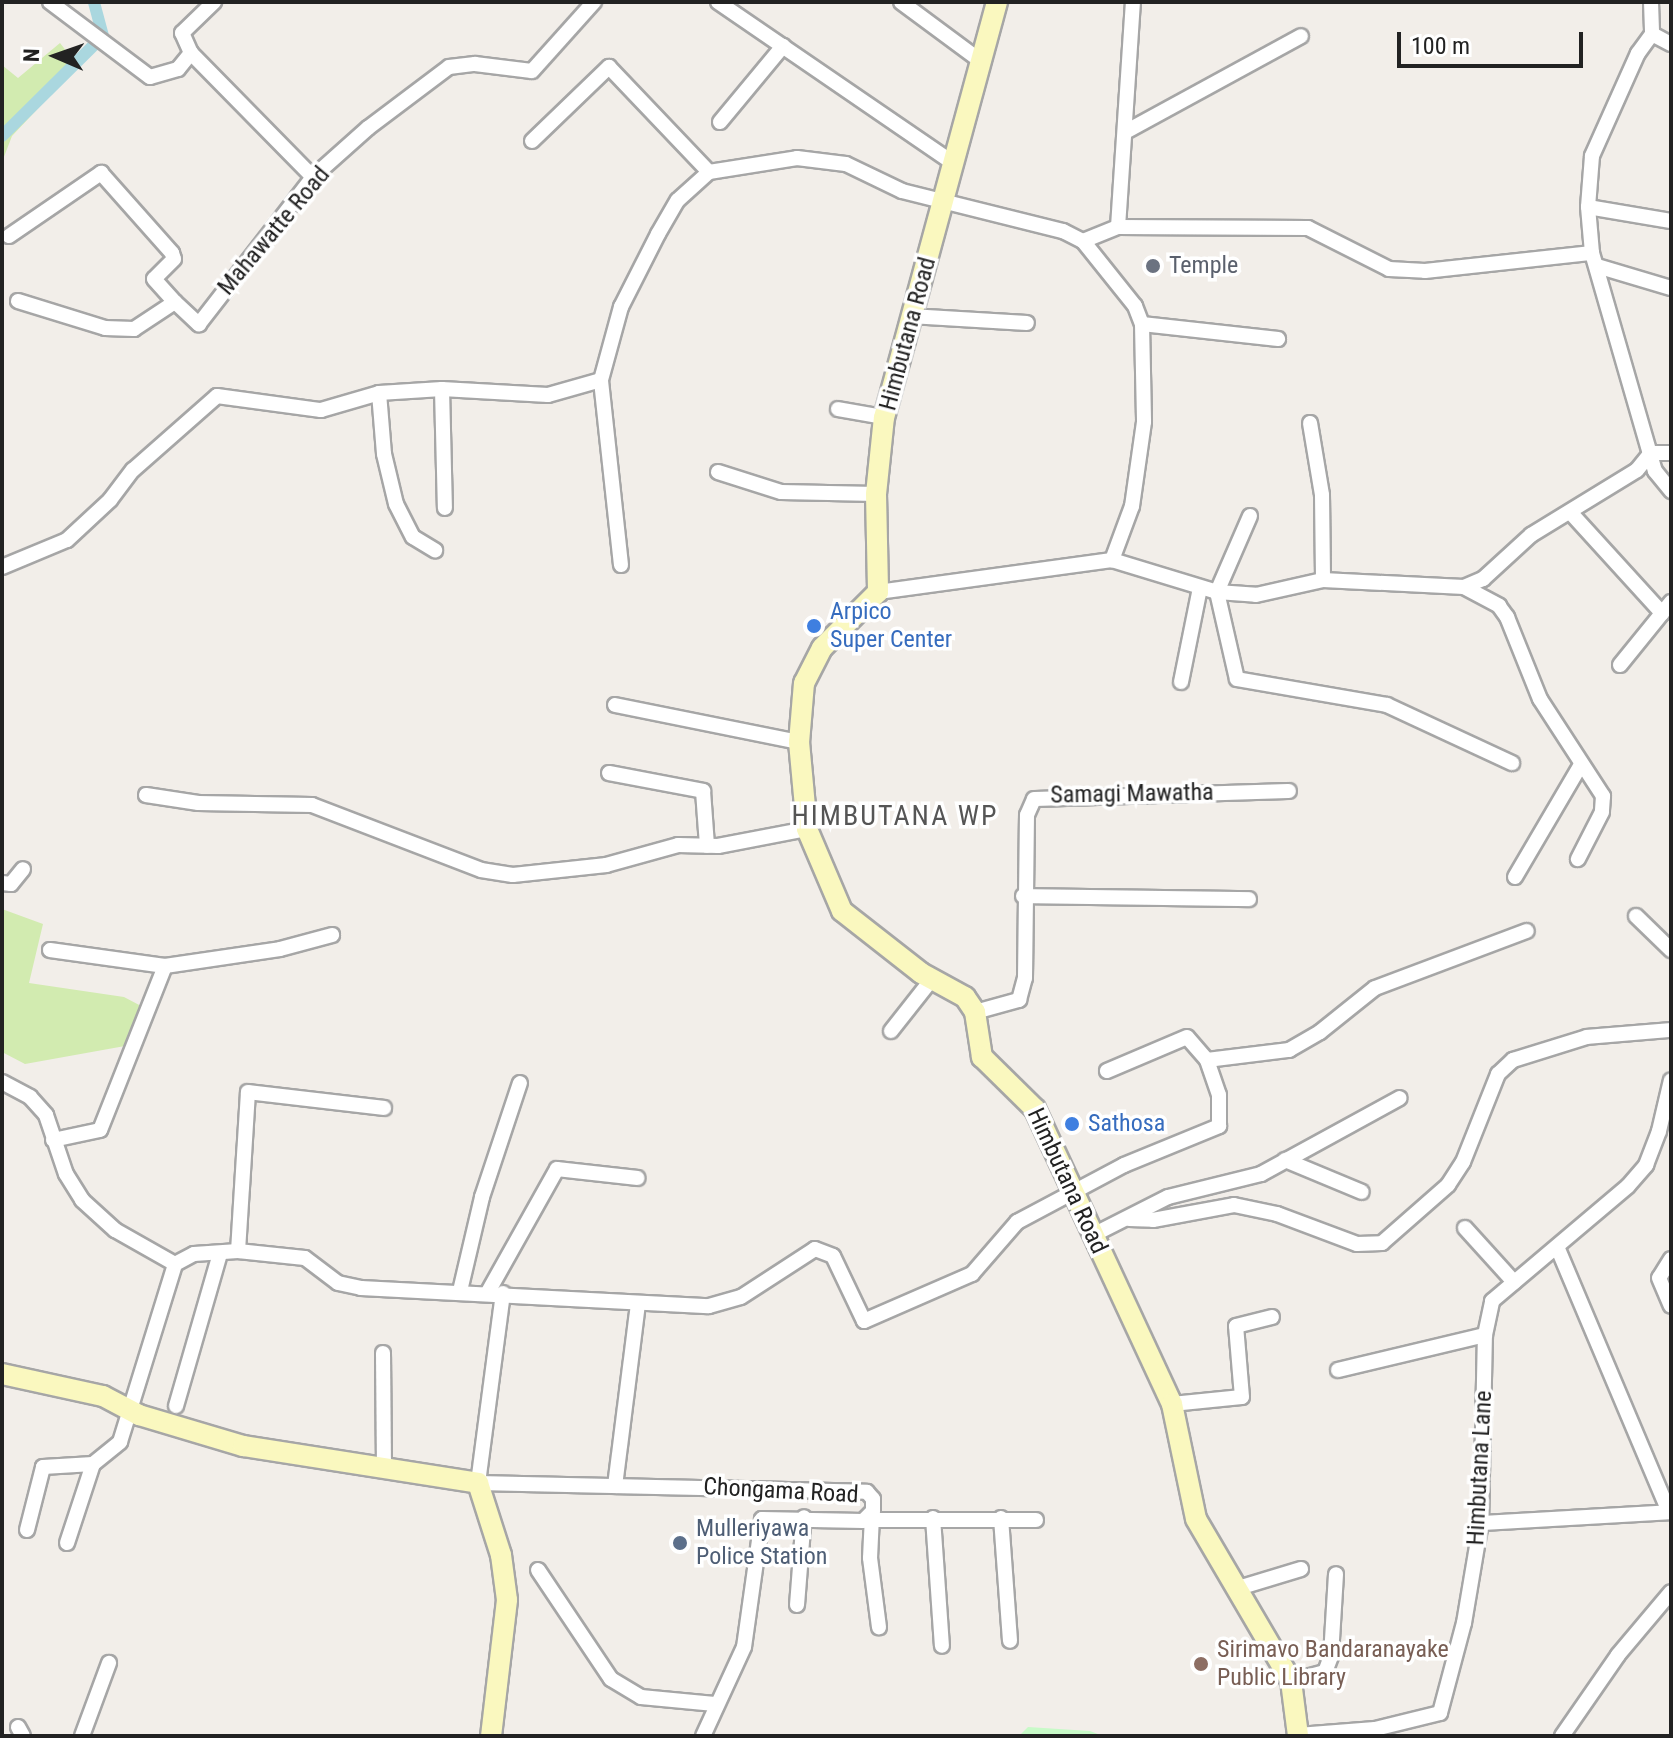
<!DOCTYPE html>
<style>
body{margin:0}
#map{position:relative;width:1673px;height:1738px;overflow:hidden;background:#f2eee9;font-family:"Roboto Condensed",sans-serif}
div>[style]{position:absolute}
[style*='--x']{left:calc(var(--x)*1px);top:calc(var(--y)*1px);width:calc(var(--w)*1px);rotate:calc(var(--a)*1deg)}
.grass>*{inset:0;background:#d2ebb0}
.park>*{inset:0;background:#c8fac8}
.canal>*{height:12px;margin:-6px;padding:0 6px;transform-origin:6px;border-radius:6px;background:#aad7df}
.roads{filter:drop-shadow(2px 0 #a6a6a6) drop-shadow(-2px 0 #a6a6a6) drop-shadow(0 2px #a6a6a6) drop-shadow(0 -2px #a6a6a6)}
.street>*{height:14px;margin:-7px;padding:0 7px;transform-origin:7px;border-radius:7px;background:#fff}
.secondary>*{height:20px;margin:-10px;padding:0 10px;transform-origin:10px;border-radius:10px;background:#faf8bf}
.dots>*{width:22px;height:22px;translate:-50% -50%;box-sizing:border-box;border:4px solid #fff;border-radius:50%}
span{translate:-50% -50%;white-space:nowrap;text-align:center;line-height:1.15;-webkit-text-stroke:7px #fff;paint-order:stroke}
.street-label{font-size:24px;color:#222}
.worship-label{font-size:24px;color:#5b616d}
.left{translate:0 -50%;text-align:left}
.shop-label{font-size:24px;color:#366cbe}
.service-label{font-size:24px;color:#4e5e75}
.education-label{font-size:24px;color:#785e54}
.quarter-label{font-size:28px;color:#555;letter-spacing:2px}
.frame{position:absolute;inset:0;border:4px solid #222;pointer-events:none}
.north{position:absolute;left:16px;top:16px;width:80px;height:80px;-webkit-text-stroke:6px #fff;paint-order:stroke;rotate:272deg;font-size:22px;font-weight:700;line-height:32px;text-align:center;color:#222}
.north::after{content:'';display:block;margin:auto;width:28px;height:36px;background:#222;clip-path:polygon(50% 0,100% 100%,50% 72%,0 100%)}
.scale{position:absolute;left:1397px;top:32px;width:186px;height:36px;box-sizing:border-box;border:4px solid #222;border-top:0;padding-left:10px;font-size:24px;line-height:28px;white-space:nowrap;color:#222;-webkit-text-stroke:6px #fff;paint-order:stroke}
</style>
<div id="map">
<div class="grass">
<i style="clip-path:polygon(60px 43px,78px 66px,12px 136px,2px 162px,2px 65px,18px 78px)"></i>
<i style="clip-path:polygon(2px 909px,43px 924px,29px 983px,124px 997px,143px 1007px,125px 1046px,25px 1064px,2px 1052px)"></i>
</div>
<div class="park">
<i style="clip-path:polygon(1028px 1727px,1090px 1731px,1103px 1736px,1019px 1736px)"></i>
</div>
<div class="canal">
<i style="--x:2;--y:136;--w:142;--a:-44.7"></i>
<i style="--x:103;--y:36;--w:35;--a:-105"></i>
</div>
<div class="roads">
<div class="street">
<i style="--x:50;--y:2;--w:125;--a:36.9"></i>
<i style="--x:150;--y:77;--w:29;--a:-16"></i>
<i style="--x:178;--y:69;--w:21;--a:-51"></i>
<i style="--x:191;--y:53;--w:174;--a:45.5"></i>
<i style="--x:718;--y:2;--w:283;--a:34.4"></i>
<i style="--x:901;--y:2;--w:101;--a:36.5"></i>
<i style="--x:1651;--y:2;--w:32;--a:88"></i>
<i style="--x:1652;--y:34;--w:24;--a:126"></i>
<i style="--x:1638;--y:53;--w:113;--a:114.1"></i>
<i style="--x:1592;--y:156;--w:51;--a:94.5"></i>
<i style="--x:1588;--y:207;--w:46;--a:85"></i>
<i style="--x:1592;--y:253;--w:227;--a:73.9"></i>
<i style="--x:1655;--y:471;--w:26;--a:51"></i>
<i style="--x:1652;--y:34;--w:21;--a:28"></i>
<i style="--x:191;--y:53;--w:22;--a:-114"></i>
<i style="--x:182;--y:33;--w:45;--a:-44.1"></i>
<i style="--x:720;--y:122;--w:99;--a:-50.3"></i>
<i style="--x:1127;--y:131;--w:198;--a:-28.6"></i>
<i style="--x:532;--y:141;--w:107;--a:-43.9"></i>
<i style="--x:609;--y:67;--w:145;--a:46.4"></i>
<i style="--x:1588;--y:207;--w:84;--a:9.6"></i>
<i style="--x:1118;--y:227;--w:225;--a:-86.2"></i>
<i style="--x:9;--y:236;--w:112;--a:-34.4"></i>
<i style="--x:101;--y:173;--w:107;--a:48.4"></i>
<i style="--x:172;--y:253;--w:6;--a:72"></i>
<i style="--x:174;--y:259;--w:28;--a:135"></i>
<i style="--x:154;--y:279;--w:31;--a:48"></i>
<i style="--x:1083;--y:241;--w:83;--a:51.3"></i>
<i style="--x:1135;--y:306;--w:19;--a:69"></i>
<i style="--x:1142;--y:324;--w:98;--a:88.8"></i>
<i style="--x:1144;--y:422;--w:85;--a:98.1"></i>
<i style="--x:1132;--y:506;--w:58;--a:110.3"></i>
<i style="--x:1597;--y:266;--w:77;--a:16.6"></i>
<i style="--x:18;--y:301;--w:91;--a:17.2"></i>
<i style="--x:105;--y:328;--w:29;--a:2"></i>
<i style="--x:134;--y:329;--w:49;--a:-33.4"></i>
<i style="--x:175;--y:302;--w:33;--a:43"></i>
<i style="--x:199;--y:324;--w:186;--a:-52.2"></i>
<i style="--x:313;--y:177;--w:74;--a:-41.7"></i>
<i style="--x:368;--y:128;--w:101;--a:-37"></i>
<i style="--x:449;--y:67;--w:26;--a:-7"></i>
<i style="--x:475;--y:64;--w:57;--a:7"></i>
<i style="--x:532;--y:71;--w:93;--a:-48.1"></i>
<i style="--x:910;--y:316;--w:117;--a:3.4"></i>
<i style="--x:1142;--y:324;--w:137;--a:6.3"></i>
<i style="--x:442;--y:389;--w:119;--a:88.6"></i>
<i style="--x:379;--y:393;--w:61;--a:85.3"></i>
<i style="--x:384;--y:454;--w:51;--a:76.5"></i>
<i style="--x:396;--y:504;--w:37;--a:63"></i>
<i style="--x:413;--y:537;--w:26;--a:31"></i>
<i style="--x:838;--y:409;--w:47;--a:9.9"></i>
<i style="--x:1310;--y:423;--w:73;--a:80.5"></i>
<i style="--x:1322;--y:495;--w:85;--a:89.3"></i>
<i style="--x:1651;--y:453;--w:20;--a:0"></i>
<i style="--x:718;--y:472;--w:66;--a:17.6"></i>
<i style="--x:781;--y:492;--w:95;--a:1.2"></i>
<i style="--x:1570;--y:512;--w:137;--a:47.7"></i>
<i style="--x:1250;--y:516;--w:83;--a:113.5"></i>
<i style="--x:1217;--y:592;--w:89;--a:77.1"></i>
<i style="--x:1237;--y:679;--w:152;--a:9.8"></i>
<i style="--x:1387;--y:705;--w:138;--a:24.9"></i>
<i style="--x:621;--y:565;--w:186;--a:-96.2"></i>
<i style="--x:601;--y:380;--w:76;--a:-74.7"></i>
<i style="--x:621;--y:307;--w:82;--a:-63.1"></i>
<i style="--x:658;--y:234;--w:39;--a:-60"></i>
<i style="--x:678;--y:200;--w:42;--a:-42.1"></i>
<i style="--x:709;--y:172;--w:89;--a:-9"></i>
<i style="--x:797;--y:158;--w:49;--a:7"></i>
<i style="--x:846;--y:164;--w:62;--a:25.7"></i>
<i style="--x:902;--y:191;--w:166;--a:14"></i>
<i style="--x:1063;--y:231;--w:22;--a:27"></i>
<i style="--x:1083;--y:241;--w:38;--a:-22"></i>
<i style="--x:1118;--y:227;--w:190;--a:0.3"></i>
<i style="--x:1308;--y:228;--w:91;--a:26.8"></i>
<i style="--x:1389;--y:269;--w:36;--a:3"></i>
<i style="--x:1425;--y:271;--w:168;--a:-6.2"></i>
<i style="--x:2;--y:567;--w:70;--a:-22.6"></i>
<i style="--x:67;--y:540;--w:59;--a:-42.9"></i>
<i style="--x:110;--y:500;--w:38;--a:-53"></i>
<i style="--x:133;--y:470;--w:112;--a:-41.4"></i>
<i style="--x:217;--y:396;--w:105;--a:7.7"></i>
<i style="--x:321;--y:410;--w:60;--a:-16.3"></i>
<i style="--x:379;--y:393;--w:63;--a:-3.6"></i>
<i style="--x:442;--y:389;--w:106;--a:3.2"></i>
<i style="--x:548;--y:395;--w:55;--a:-15.8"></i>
<i style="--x:1464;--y:587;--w:40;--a:28"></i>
<i style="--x:1499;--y:606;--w:14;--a:54"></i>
<i style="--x:1507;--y:617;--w:88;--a:68.1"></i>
<i style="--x:1540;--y:699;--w:116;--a:57"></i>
<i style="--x:1603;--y:796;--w:16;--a:94"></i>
<i style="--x:1602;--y:812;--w:53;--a:117.1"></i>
<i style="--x:878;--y:592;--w:236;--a:-7.8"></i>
<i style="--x:1112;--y:560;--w:110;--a:16.9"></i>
<i style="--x:1217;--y:592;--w:39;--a:4"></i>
<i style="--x:1256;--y:595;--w:69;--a:-12.6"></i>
<i style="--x:1323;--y:580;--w:141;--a:2.8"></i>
<i style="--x:1464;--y:587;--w:21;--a:-23"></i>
<i style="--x:1483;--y:579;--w:65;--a:-42.5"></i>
<i style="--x:1531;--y:535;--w:124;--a:-31.5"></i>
<i style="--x:1637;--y:470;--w:22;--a:-51"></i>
<i style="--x:1620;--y:665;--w:81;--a:-51"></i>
<i style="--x:1181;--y:682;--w:96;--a:-78.6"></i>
<i style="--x:615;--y:705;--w:188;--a:11.4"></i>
<i style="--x:609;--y:773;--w:96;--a:10.8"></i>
<i style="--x:703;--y:791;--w:55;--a:85.8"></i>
<i style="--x:146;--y:795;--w:53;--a:8.7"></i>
<i style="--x:198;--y:803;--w:114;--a:1"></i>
<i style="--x:312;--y:805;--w:181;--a:21"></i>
<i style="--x:481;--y:870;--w:32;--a:9"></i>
<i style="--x:513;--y:875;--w:94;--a:-6.1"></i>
<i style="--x:606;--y:865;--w:75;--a:-15.5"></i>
<i style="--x:678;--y:845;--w:40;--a:1.4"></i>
<i style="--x:718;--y:846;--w:91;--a:-10.8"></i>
<i style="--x:1515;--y:877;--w:129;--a:-59.6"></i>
<i style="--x:2;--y:883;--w:9;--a:6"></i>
<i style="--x:11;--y:884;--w:19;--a:-51"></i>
<i style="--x:1023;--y:896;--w:226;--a:0.8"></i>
<i style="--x:1636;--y:916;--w:49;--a:44.2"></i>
<i style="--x:50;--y:950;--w:116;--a:7.9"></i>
<i style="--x:165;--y:966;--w:176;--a:111.6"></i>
<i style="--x:100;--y:1130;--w:48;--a:168"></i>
<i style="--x:165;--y:966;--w:116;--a:-8.4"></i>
<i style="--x:280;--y:949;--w:54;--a:-15.1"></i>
<i style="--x:975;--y:1012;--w:46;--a:-15.3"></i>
<i style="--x:1019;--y:1000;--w:23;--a:-75"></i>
<i style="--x:1025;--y:978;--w:163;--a:-89.3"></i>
<i style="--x:1027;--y:815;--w:17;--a:-66"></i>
<i style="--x:1034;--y:799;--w:255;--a:-1.8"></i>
<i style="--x:891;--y:1031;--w:66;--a:-51.7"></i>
<i style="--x:1207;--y:1060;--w:83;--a:-7"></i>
<i style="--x:1289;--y:1050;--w:36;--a:-30"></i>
<i style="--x:1320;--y:1032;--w:70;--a:-38.7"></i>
<i style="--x:1375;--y:988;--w:162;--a:-20.6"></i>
<i style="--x:2;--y:1082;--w:32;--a:28"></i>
<i style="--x:30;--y:1097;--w:24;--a:48"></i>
<i style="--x:46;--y:1115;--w:62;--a:71.3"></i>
<i style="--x:66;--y:1174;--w:31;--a:58"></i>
<i style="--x:82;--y:1200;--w:45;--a:42.3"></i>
<i style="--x:115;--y:1230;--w:69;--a:29.5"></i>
<i style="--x:1285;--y:1160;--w:83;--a:22.6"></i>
<i style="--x:1129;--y:1219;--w:24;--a:2"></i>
<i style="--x:1153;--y:1220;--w:82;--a:-10.5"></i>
<i style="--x:1234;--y:1205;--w:44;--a:11.8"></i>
<i style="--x:1277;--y:1214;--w:85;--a:20.6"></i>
<i style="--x:1357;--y:1244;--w:25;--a:-2"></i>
<i style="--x:1382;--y:1243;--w:88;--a:-41.3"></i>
<i style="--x:1448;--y:1185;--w:27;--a:-57"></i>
<i style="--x:1463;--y:1162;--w:95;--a:-68.3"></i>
<i style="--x:1498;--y:1074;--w:21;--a:-43"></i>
<i style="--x:1513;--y:1060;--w:77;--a:-17.3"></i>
<i style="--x:1587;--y:1037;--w:84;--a:-4.8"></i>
<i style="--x:1465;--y:1228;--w:73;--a:47.8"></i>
<i style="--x:1093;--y:1235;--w:84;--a:-26.9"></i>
<i style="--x:1168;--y:1197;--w:96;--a:-13.9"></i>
<i style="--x:1261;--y:1174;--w:158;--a:-28.7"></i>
<i style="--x:1558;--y:1249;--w:285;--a:67.1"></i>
<i style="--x:238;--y:1251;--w:159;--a:-86.4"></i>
<i style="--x:248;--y:1092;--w:137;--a:6.7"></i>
<i style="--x:1671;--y:1259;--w:22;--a:122"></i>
<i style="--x:1659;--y:1278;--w:30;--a:67"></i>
<i style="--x:460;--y:1291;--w:97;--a:-76.8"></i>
<i style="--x:482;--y:1197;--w:120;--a:-71.6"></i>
<i style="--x:488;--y:1292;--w:141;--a:-60.7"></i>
<i style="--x:557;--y:1169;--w:81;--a:6.4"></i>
<i style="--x:503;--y:1293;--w:192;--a:97.5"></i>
<i style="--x:478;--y:1483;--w:389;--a:1.3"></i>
<i style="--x:867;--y:1492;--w:9;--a:49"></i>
<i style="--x:873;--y:1499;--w:12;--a:90"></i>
<i style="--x:873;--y:1511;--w:14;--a:135"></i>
<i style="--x:863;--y:1521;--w:101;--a:-178.9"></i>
<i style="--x:762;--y:1519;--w:129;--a:98"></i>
<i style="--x:744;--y:1647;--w:98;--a:114.7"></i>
<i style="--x:383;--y:1353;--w:116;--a:89.5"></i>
<i style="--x:1338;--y:1370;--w:151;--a:-13.4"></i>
<i style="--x:1172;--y:1404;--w:70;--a:-5.7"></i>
<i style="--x:1242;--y:1397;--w:71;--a:-94.8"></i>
<i style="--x:1236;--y:1326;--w:37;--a:-14"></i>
<i style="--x:176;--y:1406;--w:158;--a:-73.9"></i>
<i style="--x:615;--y:1486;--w:182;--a:-82.8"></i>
<i style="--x:872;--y:1516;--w:42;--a:92.7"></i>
<i style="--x:870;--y:1558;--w:70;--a:82.6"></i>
<i style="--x:933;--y:1518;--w:128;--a:86"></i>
<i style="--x:1001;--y:1518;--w:123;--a:85.8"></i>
<i style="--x:865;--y:1520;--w:171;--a:0"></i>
<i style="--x:1481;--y:1523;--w:190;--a:-3.3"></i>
<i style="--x:27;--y:1530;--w:65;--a:-75.7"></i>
<i style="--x:43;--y:1467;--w:50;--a:-3.4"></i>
<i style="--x:93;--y:1464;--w:35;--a:-39"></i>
<i style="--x:120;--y:1442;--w:186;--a:-72.8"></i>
<i style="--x:175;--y:1264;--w:21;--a:-28"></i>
<i style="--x:194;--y:1254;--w:44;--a:-3.9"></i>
<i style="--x:238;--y:1251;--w:67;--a:6"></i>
<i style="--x:305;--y:1258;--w:41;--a:37.1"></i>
<i style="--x:338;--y:1283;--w:24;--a:12"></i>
<i style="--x:361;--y:1288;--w:348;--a:3"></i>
<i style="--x:709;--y:1306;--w:33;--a:-16"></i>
<i style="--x:741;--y:1297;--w:88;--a:-33"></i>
<i style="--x:815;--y:1249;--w:19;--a:21"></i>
<i style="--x:833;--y:1256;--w:72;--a:64.5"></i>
<i style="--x:864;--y:1321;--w:118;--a:-23.5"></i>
<i style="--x:972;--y:1274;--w:69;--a:-49.1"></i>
<i style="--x:1017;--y:1222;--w:121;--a:-28"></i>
<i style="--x:1124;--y:1165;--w:103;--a:-22.3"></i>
<i style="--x:1219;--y:1126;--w:31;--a:-90"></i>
<i style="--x:1219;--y:1095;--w:37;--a:-109"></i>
<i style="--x:1207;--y:1060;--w:30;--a:-131"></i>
<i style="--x:1187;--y:1037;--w:87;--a:157"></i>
<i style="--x:67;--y:1543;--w:83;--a:-71.8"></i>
<i style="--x:538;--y:1570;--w:131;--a:56.2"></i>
<i style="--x:611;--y:1679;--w:35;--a:31"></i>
<i style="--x:641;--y:1697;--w:74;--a:5.4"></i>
<i style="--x:1235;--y:1589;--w:69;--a:-16.9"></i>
<i style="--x:797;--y:1605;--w:88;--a:-85.5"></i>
<i style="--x:1291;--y:1681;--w:35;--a:-15"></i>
<i style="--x:1325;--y:1672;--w:17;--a:-69"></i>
<i style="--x:1331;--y:1656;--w:82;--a:-86.5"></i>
<i style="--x:18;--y:1727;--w:10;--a:61"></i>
<i style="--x:1298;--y:1735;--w:77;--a:-4.5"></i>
<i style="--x:1375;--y:1729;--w:67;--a:-13.8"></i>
<i style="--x:1440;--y:1713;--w:93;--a:-75.1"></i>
<i style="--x:1464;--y:1623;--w:101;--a:-80.4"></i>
<i style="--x:1481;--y:1523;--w:188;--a:-88.8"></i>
<i style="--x:1485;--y:1335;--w:35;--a:-78"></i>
<i style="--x:1492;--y:1301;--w:178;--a:-40.2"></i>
<i style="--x:1628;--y:1186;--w:28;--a:-49"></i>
<i style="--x:1646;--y:1165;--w:36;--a:-69"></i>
<i style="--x:1659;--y:1131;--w:52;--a:-76.8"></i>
<i style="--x:82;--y:1736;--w:78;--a:-69.7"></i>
<i style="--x:1562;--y:1736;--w:98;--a:-55.3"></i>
<i style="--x:1618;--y:1655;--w:82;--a:-49.9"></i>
</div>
<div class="secondary">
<i style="--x:997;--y:2;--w:430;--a:105.2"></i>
<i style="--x:884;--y:417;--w:77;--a:95.9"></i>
<i style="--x:876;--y:494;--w:98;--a:88.8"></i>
<i style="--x:878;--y:592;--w:79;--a:135"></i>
<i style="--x:822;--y:648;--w:39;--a:117"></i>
<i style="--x:804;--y:683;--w:59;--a:94.8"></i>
<i style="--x:799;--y:742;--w:87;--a:84.7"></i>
<i style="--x:807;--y:829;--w:89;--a:66.9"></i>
<i style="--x:842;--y:911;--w:100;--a:38.1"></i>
<i style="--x:921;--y:973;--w:50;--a:28.6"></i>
<i style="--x:965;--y:997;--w:18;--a:56"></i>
<i style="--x:975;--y:1012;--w:46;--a:81.2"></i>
<i style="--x:982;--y:1057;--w:74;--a:44.5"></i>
<i style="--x:1035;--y:1109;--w:325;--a:65.1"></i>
<i style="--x:1172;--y:1404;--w:117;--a:78.2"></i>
<i style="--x:1196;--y:1519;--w:188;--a:59.6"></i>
<i style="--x:1291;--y:1681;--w:55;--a:82.7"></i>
<i style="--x:2;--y:1374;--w:103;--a:12.3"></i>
<i style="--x:103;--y:1396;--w:41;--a:27.8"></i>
<i style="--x:139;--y:1415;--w:109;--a:16.6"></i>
<i style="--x:243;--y:1446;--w:238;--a:8.9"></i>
<i style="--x:478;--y:1483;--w:76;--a:72.3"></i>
<i style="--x:501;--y:1555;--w:45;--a:82.4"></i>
<i style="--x:507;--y:1600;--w:137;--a:96.7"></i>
</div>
</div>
<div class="dots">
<i style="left:1153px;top:266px;background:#6b7280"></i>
<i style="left:814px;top:626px;background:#3f7fe0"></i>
<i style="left:1072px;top:1124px;background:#3f7fe0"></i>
<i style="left:680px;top:1543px;background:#5c6f8a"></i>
<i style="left:1201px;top:1664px;background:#8d6e63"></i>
</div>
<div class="street-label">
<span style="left:274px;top:231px;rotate:-50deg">Mahawatte Road</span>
<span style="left:908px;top:334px;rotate:-75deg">Himbutana Road</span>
<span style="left:1132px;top:794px;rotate:-1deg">Samagi Mawatha</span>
<span style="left:1067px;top:1181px;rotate:65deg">Himbutana Road</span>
<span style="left:1480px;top:1468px;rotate:-87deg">Himbutana Lane</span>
<span style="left:781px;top:1491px;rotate:3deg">Chongama Road</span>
</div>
<div class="worship-label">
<span class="left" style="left:1169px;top:266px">Temple</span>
</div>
<div class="shop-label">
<span class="left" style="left:830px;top:626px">Arpico<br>Super Center</span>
<span class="left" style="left:1088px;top:1124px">Sathosa</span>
</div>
<div class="service-label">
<span class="left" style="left:696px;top:1543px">Mulleriyawa<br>Police Station</span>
</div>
<div class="education-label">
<span class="left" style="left:1217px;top:1664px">Sirimavo Bandaranayake<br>Public Library</span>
</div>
<div class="quarter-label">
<span style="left:895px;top:816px">HIMBUTANA WP</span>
</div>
<div class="frame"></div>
<div class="north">N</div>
<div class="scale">100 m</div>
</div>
